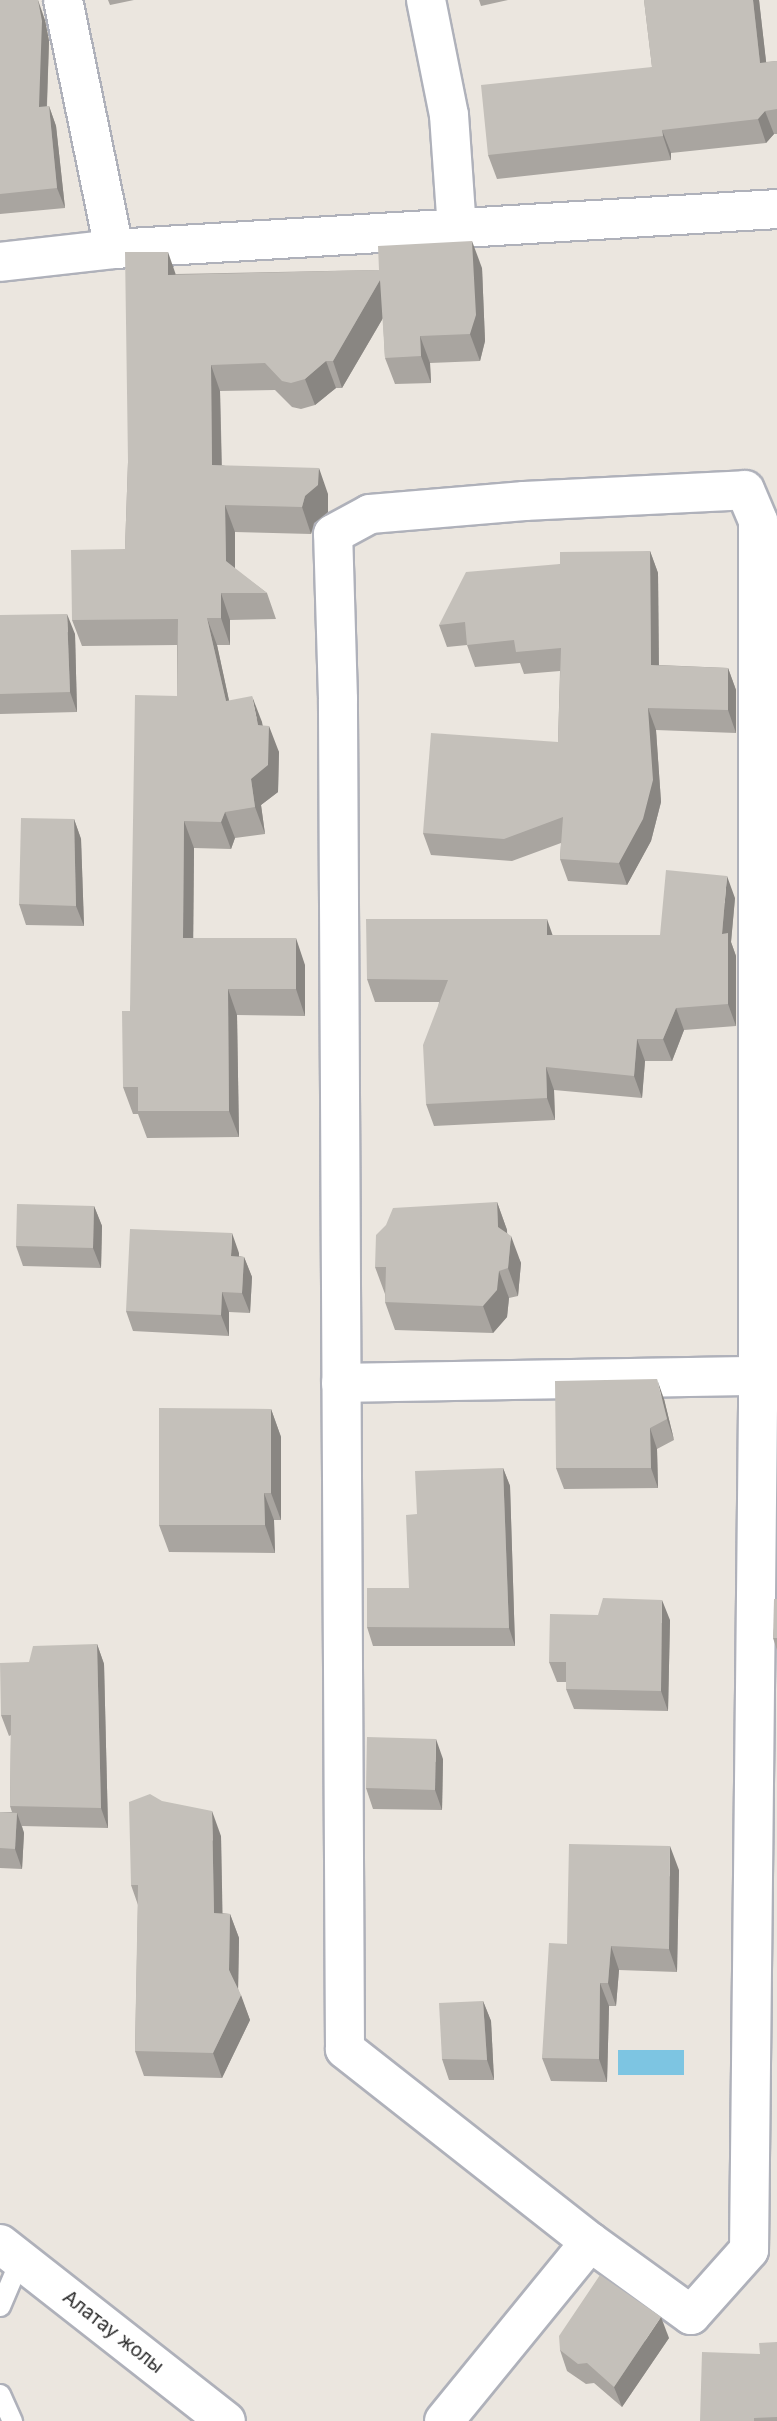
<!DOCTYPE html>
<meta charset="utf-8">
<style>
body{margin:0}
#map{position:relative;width:777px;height:2421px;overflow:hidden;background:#ebe6df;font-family:Inter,sans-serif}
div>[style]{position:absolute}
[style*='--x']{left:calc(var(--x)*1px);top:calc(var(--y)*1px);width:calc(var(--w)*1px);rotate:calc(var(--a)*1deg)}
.water>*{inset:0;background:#7dc5e2}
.roads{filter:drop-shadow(2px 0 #afb1ba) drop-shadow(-2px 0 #afb1ba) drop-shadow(0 2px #afb1ba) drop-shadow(0 -2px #afb1ba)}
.service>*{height:19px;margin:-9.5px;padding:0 9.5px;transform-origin:9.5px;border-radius:9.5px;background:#fff}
.minor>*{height:38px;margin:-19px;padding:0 19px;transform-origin:19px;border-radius:19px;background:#fff}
.secondary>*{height:38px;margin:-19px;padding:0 19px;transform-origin:19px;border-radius:19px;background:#fff}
.wall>*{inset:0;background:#a9a5a0}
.shaded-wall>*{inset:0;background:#898682}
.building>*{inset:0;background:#c4c0ba}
span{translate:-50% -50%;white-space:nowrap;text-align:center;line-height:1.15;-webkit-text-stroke:6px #fff;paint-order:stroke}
.street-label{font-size:19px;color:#2b2b2b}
</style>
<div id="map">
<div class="water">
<i style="clip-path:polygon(618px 2050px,684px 2050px,684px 2075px,618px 2075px)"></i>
</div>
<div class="roads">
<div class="service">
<i style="--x:0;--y:2306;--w:51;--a:-66.9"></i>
<i style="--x:0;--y:2394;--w:30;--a:66"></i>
</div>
<div class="minor">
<i style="--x:63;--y:0;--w:254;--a:78.4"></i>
<i style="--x:426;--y:0;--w:117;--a:78.7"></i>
<i style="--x:449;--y:115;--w:115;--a:86"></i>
<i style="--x:0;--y:262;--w:115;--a:-6.5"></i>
<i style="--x:114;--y:249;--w:664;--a:-3.45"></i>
<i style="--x:745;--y:490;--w:34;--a:67"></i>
<i style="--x:758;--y:521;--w:886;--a:90"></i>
<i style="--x:758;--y:1407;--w:843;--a:90.61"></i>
<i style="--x:749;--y:2250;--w:87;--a:131.7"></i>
<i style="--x:691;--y:2315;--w:125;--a:-144.1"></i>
<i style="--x:590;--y:2242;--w:312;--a:-141.8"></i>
<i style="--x:345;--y:2049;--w:1350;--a:-90.3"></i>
<i style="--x:338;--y:699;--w:165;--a:-91.7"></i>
<i style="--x:333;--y:534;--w:42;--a:-28.4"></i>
<i style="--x:370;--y:514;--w:155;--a:-4.8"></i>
<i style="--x:524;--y:501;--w:221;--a:-2.8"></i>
<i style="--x:341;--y:1383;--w:417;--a:-1"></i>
<i style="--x:444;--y:2421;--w:231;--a:-50.8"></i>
</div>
<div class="secondary">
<i style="--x:0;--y:2244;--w:287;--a:38.1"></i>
</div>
</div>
<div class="wall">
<i style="clip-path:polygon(0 0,45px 20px,49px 41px,47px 107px,49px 106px,56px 126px,65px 208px,0 214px)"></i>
<i style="clip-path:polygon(108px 0,134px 0,110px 5px)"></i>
<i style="clip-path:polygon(479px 0,508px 0,481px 6px)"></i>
<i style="clip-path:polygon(644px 0,759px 0,766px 62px,777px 61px,777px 134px,774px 134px,766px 143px,671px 153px,671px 160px,497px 179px,488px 155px,652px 67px)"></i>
<i style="clip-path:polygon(482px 268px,485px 341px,480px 361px,430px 363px,431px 383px,395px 384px,385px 358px,383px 318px,342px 388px,336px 388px,315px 405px,301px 409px,292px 407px,275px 390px,220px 391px,222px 465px,328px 494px,328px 512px,314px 523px,311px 534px,235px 532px,235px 569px,267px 593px,276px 619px,230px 620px,230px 645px,217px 645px,229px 701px,262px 722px,262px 725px,279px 752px,278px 792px,261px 805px,265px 834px,235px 838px,231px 849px,194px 848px,193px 938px,305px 965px,305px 1016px,237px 1015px,239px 1137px,147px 1138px,138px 1114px,133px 1114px,123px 1087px,130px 1011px,177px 696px,177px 645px,82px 646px,72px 620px,125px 549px,128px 462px,176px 274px)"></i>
<i style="clip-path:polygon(650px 551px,658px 573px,659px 665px,728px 668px,736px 690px,736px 733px,656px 730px,661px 802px,651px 841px,627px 885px,568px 881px,560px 859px,561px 843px,512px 861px,431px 855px,423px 833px,558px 742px,560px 671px,524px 674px,520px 663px,475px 667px,467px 645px,447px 647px,439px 625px,560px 564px)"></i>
<i style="clip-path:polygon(0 615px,75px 634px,77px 712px,0 714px)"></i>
<i style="clip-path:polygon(74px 819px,81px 839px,84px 926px,26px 925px,19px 904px)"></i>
<i style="clip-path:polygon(735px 898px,731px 942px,736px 956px,736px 1026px,684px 1030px,672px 1061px,645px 1061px,642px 1098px,554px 1090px,555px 1120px,434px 1126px,426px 1104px,439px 1002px,375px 1002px,367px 979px,553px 935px,660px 935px)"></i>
<i style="clip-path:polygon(497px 1202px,507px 1230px,507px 1233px,521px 1263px,518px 1296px,509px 1298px,507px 1317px,493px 1333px,395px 1330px,385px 1302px,385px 1294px,375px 1267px)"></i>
<i style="clip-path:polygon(94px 1206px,102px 1226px,101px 1268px,23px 1266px,16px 1246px)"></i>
<i style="clip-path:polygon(239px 1253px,239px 1256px,244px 1257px,252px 1277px,250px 1313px,229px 1312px,229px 1336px,133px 1331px,126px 1311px)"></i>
<i style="clip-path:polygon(664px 1399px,674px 1440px,657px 1449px,658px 1488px,564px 1489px,556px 1468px)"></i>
<i style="clip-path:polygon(271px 1409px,281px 1437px,281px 1520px,274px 1520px,275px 1553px,169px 1552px,159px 1525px)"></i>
<i style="clip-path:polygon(503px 1468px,510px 1486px,515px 1646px,373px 1646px,367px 1627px,409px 1588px)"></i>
<i style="clip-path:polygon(777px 1599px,777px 1650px,773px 1638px)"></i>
<i style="clip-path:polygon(670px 1620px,668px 1711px,574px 1709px,566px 1689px,566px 1682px,557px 1682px,549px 1662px)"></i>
<i style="clip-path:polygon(97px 1644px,104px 1664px,108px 1828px,22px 1826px,24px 1833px,22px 1869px,0 1868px,0 1812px,12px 1812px,10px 1806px,11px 1735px,9px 1736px,1px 1715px,29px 1662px)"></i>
<i style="clip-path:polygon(443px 1759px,442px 1810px,373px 1809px,366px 1788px)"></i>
<i style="clip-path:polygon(221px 1836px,222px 1913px,230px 1914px,239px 1938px,238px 1989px,250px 2020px,222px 2078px,144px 2076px,135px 2051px,138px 1905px,131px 1885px)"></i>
<i style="clip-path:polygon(679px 1870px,677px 1972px,619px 1970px,616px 2006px,609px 2006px,607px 2082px,551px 2081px,542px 2058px,567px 1944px)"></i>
<i style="clip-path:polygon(483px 2001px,491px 2021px,494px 2080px,449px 2080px,442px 2059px)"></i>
<i style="clip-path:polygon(669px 2338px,622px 2407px,594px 2383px,586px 2384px,567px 2371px,560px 2350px)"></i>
<i style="clip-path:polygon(777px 2342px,777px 2421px,700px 2421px,760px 2354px)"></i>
</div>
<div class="shaded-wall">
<i style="clip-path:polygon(38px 0,45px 20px,49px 41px,46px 127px,39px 107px)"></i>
<i style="clip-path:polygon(753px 0,759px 0,769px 87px,760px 63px)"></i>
<i style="clip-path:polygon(49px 106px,56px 126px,65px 208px,57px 188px)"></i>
<i style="clip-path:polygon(765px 111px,774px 134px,766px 143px,758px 119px)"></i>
<i style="clip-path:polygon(662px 130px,671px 153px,671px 160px,663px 136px)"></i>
<i style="clip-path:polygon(472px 241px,482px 268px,485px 341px,480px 361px,470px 334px)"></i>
<i style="clip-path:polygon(168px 252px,177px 278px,168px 275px)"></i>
<i style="clip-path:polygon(380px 280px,390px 306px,342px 388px,333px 361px)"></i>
<i style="clip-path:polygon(420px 336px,430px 363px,431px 383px,421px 356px)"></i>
<i style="clip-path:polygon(326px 361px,336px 388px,315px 405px,305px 379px)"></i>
<i style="clip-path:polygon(211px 365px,220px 391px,222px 492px,212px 465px)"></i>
<i style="clip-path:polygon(319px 468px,328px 494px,328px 512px,314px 523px,311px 534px,302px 507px,305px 496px)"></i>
<i style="clip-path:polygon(225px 505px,235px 532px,235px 588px,226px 561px)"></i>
<i style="clip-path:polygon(650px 551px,658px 573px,659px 687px,651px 665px)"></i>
<i style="clip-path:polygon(221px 593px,230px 620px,230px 645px,221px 618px)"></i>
<i style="clip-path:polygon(67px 614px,75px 634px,77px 712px,70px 692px)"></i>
<i style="clip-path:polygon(207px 618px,217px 645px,235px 728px,226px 701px)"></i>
<i style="clip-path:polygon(728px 668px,736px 690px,736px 733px,728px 710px)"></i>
<i style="clip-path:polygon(252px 696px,262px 722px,268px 752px,258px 725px)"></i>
<i style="clip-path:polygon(648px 708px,656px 730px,661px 802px,651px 841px,627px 885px,619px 863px)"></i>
<i style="clip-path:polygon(269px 726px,279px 752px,278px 792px,261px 805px,265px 834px,255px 807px,251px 779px)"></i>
<i style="clip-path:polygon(225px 812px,235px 838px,231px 849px,221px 822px)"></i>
<i style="clip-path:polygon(74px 819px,81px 839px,84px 926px,76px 906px)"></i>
<i style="clip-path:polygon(184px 821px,194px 848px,193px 964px,183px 938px)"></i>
<i style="clip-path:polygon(727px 876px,735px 898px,731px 942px,736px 956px,736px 1026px,728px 1004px,722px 934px)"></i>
<i style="clip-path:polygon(547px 919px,555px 942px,547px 935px)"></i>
<i style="clip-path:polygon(296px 938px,305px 965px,305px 1016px,296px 989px)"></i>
<i style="clip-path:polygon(228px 989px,237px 1015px,239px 1137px,229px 1111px)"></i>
<i style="clip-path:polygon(676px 1008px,684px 1030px,672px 1061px,663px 1039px)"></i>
<i style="clip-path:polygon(637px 1039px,645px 1061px,642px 1098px,634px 1076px)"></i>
<i style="clip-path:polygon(546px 1067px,554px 1090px,555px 1120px,547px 1098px)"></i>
<i style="clip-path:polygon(497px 1202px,507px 1230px,508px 1254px,498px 1227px)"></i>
<i style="clip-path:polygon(94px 1206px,102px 1226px,101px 1268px,93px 1248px)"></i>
<i style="clip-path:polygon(232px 1233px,239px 1253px,238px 1276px,231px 1256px)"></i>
<i style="clip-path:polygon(511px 1236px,521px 1263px,518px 1296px,508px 1268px)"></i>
<i style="clip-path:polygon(244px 1257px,252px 1277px,250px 1313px,242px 1293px)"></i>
<i style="clip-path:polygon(499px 1271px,509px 1298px,507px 1317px,493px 1333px,483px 1306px)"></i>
<i style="clip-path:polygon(222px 1292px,229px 1312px,229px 1336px,221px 1315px)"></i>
<i style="clip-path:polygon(657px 1379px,664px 1399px,674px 1440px,667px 1419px)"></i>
<i style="clip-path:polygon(271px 1409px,281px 1437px,281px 1520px,271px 1493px)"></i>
<i style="clip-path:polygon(650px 1428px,657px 1449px,658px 1488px,651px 1468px)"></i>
<i style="clip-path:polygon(503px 1468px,510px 1486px,515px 1646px,509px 1628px)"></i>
<i style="clip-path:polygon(264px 1493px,274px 1520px,275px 1553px,265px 1525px)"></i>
<i style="clip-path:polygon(662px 1600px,670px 1620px,668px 1711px,661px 1691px)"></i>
<i style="clip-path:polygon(97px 1644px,104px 1664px,108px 1828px,101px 1808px)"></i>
<i style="clip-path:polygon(436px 1739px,443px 1759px,442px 1810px,435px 1790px)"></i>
<i style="clip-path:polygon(212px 1811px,221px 1836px,223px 1938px,214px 1913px)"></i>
<i style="clip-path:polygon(17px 1813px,24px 1833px,22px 1869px,15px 1849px)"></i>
<i style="clip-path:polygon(670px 1846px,679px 1870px,677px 1972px,669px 1949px)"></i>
<i style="clip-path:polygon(230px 1914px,239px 1938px,238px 1994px,229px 1970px)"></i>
<i style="clip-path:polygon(611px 1946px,619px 1970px,616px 2006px,608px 1983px)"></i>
<i style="clip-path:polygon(600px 1983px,609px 2006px,607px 2082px,599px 2059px)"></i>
<i style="clip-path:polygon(241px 1995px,250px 2020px,222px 2078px,213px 2053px)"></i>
<i style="clip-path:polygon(483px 2001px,491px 2021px,494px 2080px,487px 2060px)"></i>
<i style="clip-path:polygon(661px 2317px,669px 2338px,622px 2407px,614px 2387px)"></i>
</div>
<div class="building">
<i style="clip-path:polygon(0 0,38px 0,42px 21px,39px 107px,49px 106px,57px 188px,0 194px)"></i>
<i style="clip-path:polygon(644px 0,753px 0,760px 63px,777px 61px,777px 109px,765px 111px,758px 119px,662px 130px,663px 136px,488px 155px,481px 85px,652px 67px)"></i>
<i style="clip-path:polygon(472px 241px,476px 315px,470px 334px,420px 336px,421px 356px,385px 358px,380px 280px,333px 361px,326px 361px,305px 379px,291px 383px,282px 381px,265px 363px,211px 365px,212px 465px,319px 468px,318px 485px,305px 496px,302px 507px,225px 505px,226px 561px,267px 593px,221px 593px,221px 618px,207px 618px,226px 701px,252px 696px,258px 725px,269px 726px,268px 765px,251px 779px,255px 807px,225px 812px,221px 822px,184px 821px,183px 938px,296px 938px,296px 989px,228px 989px,229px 1111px,138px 1111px,138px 1087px,123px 1087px,122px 1011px,130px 1011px,135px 695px,177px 696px,178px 619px,72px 620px,71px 550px,125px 549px,128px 462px,125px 252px,168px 252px,168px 275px,379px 270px,378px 246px)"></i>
<i style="clip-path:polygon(650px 551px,651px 665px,728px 668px,728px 710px,648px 708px,653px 780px,643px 819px,619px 863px,560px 859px,563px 817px,504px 839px,423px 833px,431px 733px,558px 742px,561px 648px,516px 652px,514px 640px,467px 645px,465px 622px,439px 625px,466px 572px,560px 564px,560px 552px)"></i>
<i style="clip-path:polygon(67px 614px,70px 692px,0 694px,0 615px)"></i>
<i style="clip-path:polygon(21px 818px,74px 819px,76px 906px,19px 904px)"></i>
<i style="clip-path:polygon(666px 870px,727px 876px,722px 934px,728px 933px,728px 1004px,676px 1008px,663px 1039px,637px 1039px,634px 1076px,546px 1067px,547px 1098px,426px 1104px,423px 1045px,448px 980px,367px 979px,366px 919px,547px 919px,547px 935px,660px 935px)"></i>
<i style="clip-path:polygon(497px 1202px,498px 1227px,511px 1236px,508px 1268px,499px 1271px,497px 1290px,483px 1306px,385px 1302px,386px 1267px,375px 1267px,376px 1235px,386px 1225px,393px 1208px)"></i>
<i style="clip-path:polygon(17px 1204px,94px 1206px,93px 1248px,16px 1246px)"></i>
<i style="clip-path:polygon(130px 1229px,232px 1233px,231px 1256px,244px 1257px,242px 1293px,222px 1292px,221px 1315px,126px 1311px)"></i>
<i style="clip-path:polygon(657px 1379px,667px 1419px,650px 1428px,651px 1468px,556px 1468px,555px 1381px)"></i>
<i style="clip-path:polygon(159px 1408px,271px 1409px,271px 1493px,264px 1493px,265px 1525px,159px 1525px)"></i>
<i style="clip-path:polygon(503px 1468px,509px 1628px,367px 1627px,367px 1588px,409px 1588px,406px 1515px,417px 1514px,415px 1471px)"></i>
<i style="clip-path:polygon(603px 1598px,662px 1600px,661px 1691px,566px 1689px,566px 1662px,549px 1662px,550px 1614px,598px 1615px)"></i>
<i style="clip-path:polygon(774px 1599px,777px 1599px,777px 1638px,773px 1638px)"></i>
<i style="clip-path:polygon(97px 1644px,101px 1808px,10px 1806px,11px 1715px,1px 1715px,0 1663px,29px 1662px,33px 1646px)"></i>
<i style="clip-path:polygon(367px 1737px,436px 1739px,435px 1790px,366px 1788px)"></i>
<i style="clip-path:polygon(150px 1794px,162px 1801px,212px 1811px,214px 1913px,230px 1914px,229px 1970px,241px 1995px,213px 2053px,135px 2051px,138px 1885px,131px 1885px,129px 1802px)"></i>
<i style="clip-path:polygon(0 1812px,17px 1813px,15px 1849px,0 1848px)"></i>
<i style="clip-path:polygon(569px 1844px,670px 1846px,669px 1949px,611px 1946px,608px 1983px,600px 1983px,599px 2059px,542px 2058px,549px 1943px,567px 1944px)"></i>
<i style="clip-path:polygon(483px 2001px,487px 2060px,442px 2059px,439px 2003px)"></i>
<i style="clip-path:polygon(600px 2275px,661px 2317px,614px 2387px,587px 2363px,578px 2364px,560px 2350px,559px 2336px)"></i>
<i style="clip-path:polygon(777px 2342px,777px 2417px,754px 2418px,754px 2421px,700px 2421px,702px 2352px,760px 2354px,759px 2343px)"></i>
</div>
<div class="street-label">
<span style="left:113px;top:2332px;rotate:38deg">Алатау жолы</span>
</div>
</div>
